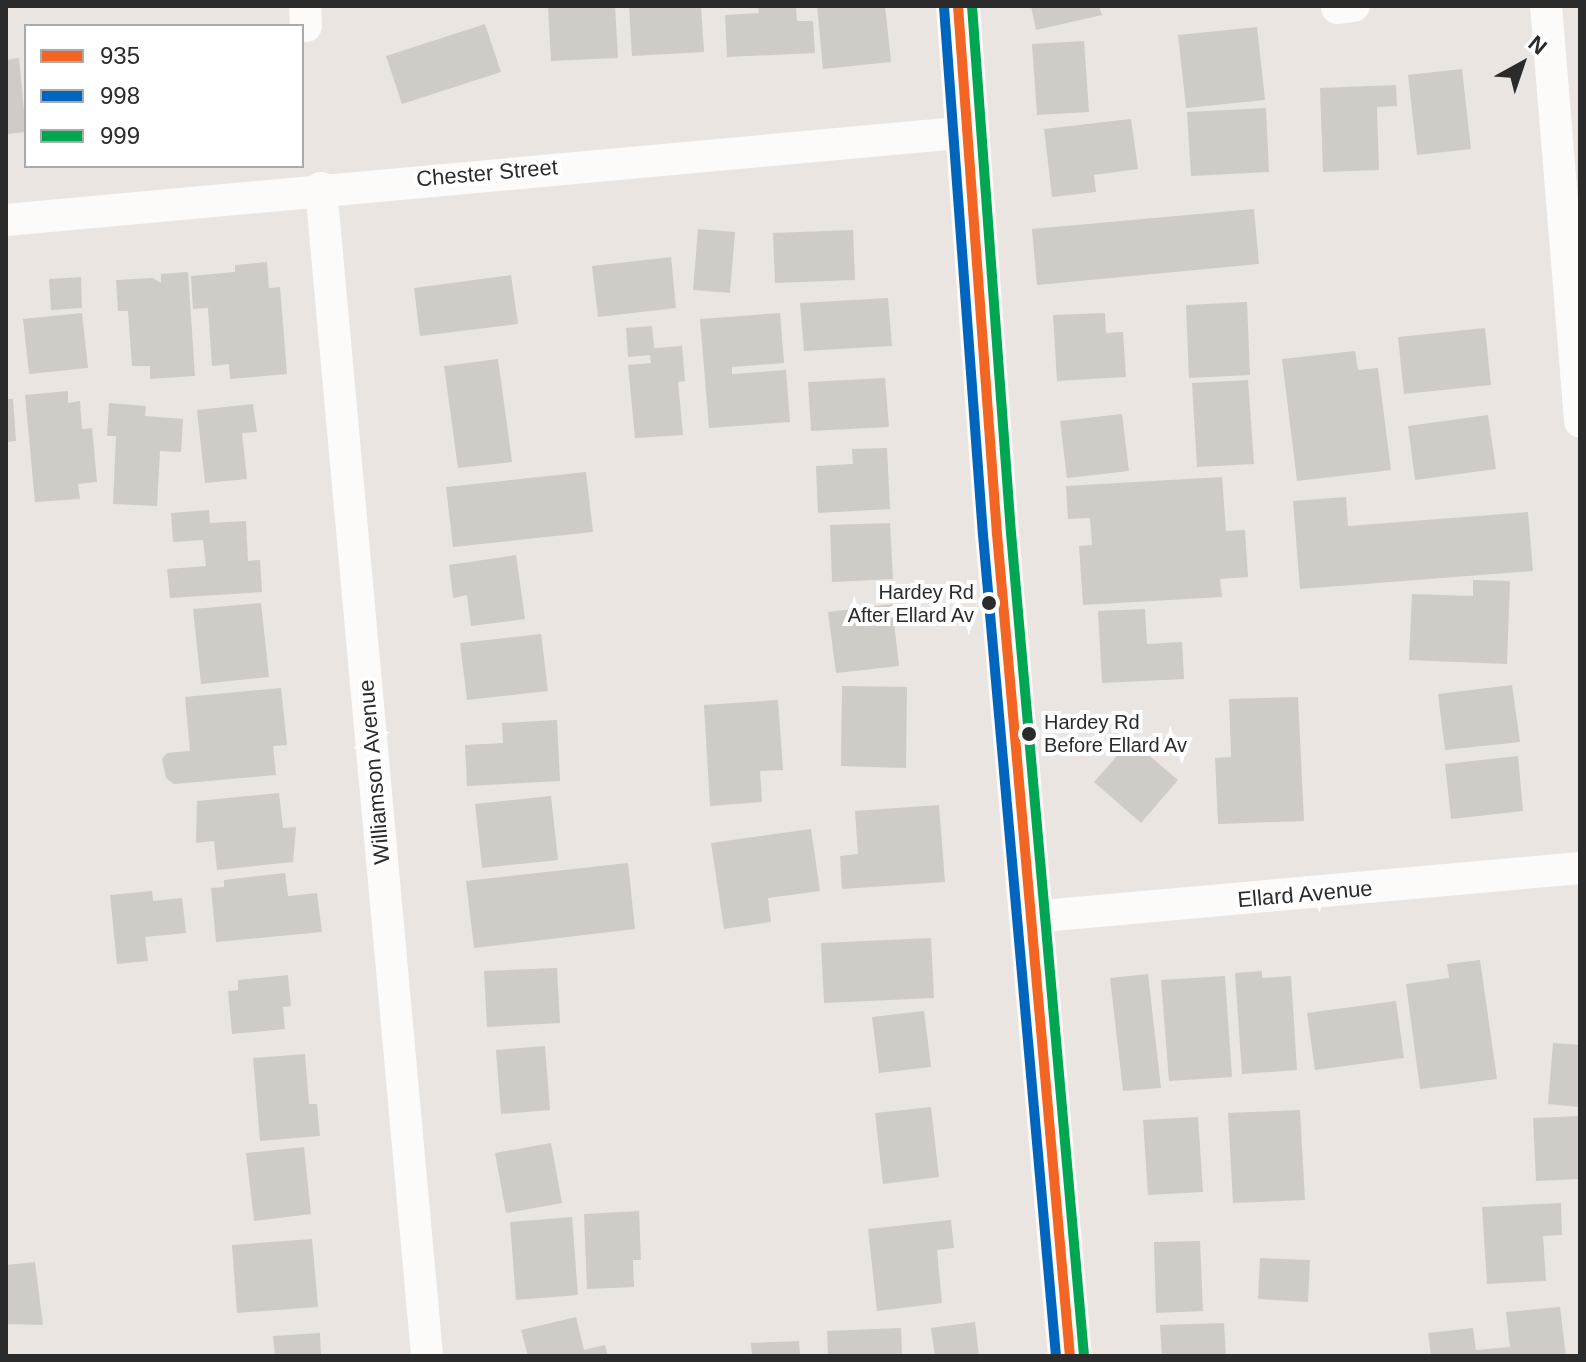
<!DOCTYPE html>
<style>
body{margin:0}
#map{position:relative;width:1586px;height:1362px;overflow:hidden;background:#eae5e0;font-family:Arial,sans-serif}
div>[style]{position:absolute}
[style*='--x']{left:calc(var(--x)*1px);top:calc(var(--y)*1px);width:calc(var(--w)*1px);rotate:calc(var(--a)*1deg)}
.building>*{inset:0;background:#cfcbc7}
.street>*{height:32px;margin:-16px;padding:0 16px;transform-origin:16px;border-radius:16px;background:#fcfbfa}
.secondary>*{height:44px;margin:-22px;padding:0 22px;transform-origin:22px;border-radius:22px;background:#fcfbfa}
.bus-1>*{height:10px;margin:-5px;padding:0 5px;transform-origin:5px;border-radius:5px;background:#f26522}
.bus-2>*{height:10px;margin:-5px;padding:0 5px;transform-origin:5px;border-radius:5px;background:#0065bd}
.bus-3>*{height:10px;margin:-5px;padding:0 5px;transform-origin:5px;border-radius:5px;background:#00a651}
.dots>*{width:22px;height:22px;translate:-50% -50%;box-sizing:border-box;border:4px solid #fff;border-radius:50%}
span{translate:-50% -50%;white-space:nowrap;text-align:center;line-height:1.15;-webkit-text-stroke:8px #fff;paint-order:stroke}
.bus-label{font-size:20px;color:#2b2b2b}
.right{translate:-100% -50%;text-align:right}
.left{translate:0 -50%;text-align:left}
.street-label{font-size:22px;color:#2b2b2b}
.frame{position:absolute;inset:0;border:8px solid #2b2b2b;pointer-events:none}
.legend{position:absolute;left:24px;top:24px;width:280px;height:144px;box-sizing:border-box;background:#fff;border:2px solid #aaa;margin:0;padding:10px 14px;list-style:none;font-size:24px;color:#2b2b2b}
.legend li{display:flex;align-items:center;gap:16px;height:40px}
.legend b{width:40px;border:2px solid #aaa}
.north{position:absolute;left:1482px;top:24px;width:80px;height:80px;-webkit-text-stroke:6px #fff;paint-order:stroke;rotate:40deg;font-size:22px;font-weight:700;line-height:32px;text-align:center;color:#2b2b2b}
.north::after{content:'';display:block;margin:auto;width:28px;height:36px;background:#2b2b2b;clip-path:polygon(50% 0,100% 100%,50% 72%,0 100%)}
</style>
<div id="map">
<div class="building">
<i style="clip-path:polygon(548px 6px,615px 6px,618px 58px,551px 61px)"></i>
<i style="clip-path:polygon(629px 6px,701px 6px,704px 52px,632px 56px)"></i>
<i style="clip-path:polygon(758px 6px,796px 6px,797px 21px,813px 21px,815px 53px,727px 57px,725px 15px,759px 13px)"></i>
<i style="clip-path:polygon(817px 6px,885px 6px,891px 62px,823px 69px)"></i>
<i style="clip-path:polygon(1031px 6px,1099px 6px,1102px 15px,1036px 30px)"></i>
<i style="clip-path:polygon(485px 24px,501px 72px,402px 104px,386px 56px)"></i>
<i style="clip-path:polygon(1257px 27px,1265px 100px,1186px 108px,1178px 35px)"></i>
<i style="clip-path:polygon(1084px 41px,1089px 112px,1037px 115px,1032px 44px)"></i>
<i style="clip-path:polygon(19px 58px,26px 132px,6px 134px,6px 60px)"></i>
<i style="clip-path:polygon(1462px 69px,1471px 149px,1417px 155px,1408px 75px)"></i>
<i style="clip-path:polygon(1396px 85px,1397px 106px,1377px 107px,1379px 170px,1323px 172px,1320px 88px)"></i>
<i style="clip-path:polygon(1266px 108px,1269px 172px,1191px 176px,1187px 112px)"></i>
<i style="clip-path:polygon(1131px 119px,1138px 169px,1094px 175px,1096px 192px,1052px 197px,1044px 129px)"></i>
<i style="clip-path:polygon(1254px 209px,1259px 264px,1037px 285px,1032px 229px)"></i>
<i style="clip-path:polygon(698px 229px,735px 232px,730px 293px,693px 290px)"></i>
<i style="clip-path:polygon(853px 230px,855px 280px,775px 283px,773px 233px)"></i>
<i style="clip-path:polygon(671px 257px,676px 308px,598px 317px,592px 266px)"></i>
<i style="clip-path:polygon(267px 262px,269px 288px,280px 287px,287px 374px,230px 379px,229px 364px,212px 366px,208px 308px,193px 309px,191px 276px,235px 272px,235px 265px)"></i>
<i style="clip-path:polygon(188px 272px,195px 376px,150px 379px,150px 366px,132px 366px,128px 311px,118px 311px,116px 280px,153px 278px,161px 283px,161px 274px)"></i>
<i style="clip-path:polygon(511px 275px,518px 324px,420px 336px,414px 288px)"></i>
<i style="clip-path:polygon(81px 277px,82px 308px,51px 310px,49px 279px)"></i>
<i style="clip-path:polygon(888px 298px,892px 346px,804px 351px,800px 303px)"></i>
<i style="clip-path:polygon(1247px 302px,1250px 375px,1189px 378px,1186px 305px)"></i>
<i style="clip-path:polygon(82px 313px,88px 368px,29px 374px,23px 319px)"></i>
<i style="clip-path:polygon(780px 313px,784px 363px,732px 367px,732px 374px,786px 370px,790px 422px,709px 428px,700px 319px)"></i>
<i style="clip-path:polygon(1105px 313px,1106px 333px,1123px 332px,1126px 377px,1057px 381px,1053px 315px)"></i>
<i style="clip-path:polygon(652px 326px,654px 348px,682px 346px,685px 381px,678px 382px,683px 435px,635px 438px,628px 365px,651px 363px,650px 355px,628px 357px,626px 328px)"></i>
<i style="clip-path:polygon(1485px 328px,1491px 385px,1404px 394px,1398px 337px)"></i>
<i style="clip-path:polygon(1355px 351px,1358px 370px,1378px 368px,1391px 470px,1297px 481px,1282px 359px)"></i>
<i style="clip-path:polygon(498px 359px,512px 462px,458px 468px,444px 366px)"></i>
<i style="clip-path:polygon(885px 378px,889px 427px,811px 431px,808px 382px)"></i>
<i style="clip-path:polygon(1248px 380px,1254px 464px,1197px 467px,1192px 383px)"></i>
<i style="clip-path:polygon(68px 391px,68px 403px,80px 401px,82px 429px,92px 428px,97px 482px,78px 484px,80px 499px,35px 502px,25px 395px)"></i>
<i style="clip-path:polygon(6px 399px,13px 399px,16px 441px,6px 442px)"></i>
<i style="clip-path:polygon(109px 403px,146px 406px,145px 416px,183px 419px,181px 452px,160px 451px,157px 506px,113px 504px,116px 436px,107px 436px)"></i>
<i style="clip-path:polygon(253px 404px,257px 432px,242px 433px,247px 479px,205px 483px,197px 410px)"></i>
<i style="clip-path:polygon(1122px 414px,1129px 471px,1067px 478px,1060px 421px)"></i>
<i style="clip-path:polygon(1488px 415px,1496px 469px,1415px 480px,1408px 426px)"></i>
<i style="clip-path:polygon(887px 448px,890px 509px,818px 513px,816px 466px,853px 464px,852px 449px)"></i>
<i style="clip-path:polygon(586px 472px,593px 532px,453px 547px,446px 487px)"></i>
<i style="clip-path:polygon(1222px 477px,1226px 531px,1245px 530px,1248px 577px,1220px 579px,1222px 597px,1083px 605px,1079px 546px,1092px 545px,1090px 518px,1068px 519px,1066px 486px)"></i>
<i style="clip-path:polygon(1346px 497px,1348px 526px,1528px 512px,1533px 571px,1300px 589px,1293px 501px)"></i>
<i style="clip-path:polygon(209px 510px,210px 523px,246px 521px,248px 561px,260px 560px,262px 592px,170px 598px,167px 569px,206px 566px,203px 540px,173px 542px,171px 513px)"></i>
<i style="clip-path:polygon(890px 523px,893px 579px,832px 582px,830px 525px)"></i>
<i style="clip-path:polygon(516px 555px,525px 619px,471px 626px,467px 595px,453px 598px,449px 565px)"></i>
<i style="clip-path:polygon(1473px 580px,1510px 581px,1507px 664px,1409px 660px,1412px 594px,1473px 596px)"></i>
<i style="clip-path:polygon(261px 603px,269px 677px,201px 684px,193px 609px)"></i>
<i style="clip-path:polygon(892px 604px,899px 666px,836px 673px,828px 612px)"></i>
<i style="clip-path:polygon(1145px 609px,1147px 644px,1182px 642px,1184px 679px,1102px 683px,1098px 611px)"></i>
<i style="clip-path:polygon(541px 634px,548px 691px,467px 700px,460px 643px)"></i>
<i style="clip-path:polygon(1512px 685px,1520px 742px,1445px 750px,1438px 694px)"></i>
<i style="clip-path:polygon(842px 686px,907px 687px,906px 768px,841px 766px)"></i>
<i style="clip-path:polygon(281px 688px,287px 745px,273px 746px,276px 775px,174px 784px,166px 778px,162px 759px,167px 753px,190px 751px,185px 697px)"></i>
<i style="clip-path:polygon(1298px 697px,1304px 821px,1218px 824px,1215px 758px,1231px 757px,1229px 699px)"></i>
<i style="clip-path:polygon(778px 700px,783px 770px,760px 771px,762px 802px,710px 806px,704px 705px)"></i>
<i style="clip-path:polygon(557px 720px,560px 781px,467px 786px,465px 745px,503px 743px,502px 723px)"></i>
<i style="clip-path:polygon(1131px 740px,1178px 780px,1141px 823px,1094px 782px)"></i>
<i style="clip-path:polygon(1518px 756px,1523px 811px,1451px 819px,1445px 764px)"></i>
<i style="clip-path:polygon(279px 793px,283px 828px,296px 827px,293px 862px,217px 870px,214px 841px,196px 843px,197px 801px)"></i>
<i style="clip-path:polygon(551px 796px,558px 860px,482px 868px,475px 804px)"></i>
<i style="clip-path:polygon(939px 805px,945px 882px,842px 889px,840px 856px,858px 854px,855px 811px)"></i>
<i style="clip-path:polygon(811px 829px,820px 891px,768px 898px,771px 922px,724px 929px,711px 843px)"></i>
<i style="clip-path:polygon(628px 863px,635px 929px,474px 948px,466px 881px)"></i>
<i style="clip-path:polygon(285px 873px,288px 896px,317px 893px,322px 932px,216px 942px,211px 888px,224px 887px,224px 880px)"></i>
<i style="clip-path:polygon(152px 891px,153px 901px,182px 898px,186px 933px,145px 937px,148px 961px,117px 964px,110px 895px)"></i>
<i style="clip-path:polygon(931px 938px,934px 998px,824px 1003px,821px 943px)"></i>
<i style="clip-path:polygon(1480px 960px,1497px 1079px,1420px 1089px,1406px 984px,1449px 978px,1447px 964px)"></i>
<i style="clip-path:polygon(557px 968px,560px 1023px,487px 1027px,484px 971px)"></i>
<i style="clip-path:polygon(1262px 971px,1262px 978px,1291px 976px,1297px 1070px,1242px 1074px,1235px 973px)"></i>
<i style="clip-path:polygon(1148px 974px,1161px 1088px,1123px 1091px,1110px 978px)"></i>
<i style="clip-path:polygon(288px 975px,291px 1006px,283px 1007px,285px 1029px,232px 1034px,228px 991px,238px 990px,238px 980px)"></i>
<i style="clip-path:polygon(1225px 976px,1232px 1077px,1169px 1081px,1161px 980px)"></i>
<i style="clip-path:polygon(1396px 1001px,1404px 1058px,1315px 1070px,1307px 1013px)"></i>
<i style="clip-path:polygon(924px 1011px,931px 1067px,879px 1073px,872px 1017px)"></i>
<i style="clip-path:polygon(1553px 1043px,1580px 1045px,1580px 1107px,1548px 1104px)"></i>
<i style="clip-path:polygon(545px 1046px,550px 1110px,501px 1114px,496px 1050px)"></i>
<i style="clip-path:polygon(305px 1054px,309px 1104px,317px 1104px,320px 1136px,260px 1141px,253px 1058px)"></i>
<i style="clip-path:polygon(931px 1107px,939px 1177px,883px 1184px,875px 1113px)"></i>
<i style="clip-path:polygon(1300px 1110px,1305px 1200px,1233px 1203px,1228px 1113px)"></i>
<i style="clip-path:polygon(1580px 1116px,1580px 1179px,1536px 1181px,1533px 1118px)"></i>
<i style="clip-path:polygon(1198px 1117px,1203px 1192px,1148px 1195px,1143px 1120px)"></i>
<i style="clip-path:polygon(551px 1143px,562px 1203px,506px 1213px,495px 1153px)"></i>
<i style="clip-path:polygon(304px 1147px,311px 1214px,254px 1221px,246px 1153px)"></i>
<i style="clip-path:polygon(1561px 1203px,1562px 1235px,1543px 1236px,1546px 1281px,1487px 1284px,1482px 1207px)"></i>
<i style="clip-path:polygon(639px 1211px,641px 1260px,633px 1260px,634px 1287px,587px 1289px,584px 1214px)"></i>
<i style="clip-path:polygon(572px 1217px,578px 1295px,516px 1300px,510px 1222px)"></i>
<i style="clip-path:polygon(951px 1220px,954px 1248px,937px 1250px,942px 1303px,877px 1311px,868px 1229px)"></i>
<i style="clip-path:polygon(312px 1239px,318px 1307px,237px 1313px,232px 1245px)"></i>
<i style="clip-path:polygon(1200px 1241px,1203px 1311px,1156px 1313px,1154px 1242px)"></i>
<i style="clip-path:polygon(1260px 1258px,1310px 1260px,1308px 1302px,1258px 1299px)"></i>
<i style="clip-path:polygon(35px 1262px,43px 1325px,6px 1324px,6px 1265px)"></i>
<i style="clip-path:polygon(1560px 1307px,1566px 1356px,1431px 1356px,1428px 1333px,1473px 1328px,1476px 1350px,1510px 1347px,1506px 1312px)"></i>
<i style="clip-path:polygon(576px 1317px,584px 1350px,605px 1345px,608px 1356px,528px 1356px,521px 1330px)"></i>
<i style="clip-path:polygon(975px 1322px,979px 1356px,935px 1356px,931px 1328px)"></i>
<i style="clip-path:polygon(1224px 1323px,1226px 1356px,1162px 1356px,1160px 1325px)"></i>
<i style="clip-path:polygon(901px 1328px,902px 1356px,828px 1356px,827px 1331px)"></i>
<i style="clip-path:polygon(320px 1333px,321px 1356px,275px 1356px,273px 1336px)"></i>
<i style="clip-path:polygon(799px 1341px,800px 1356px,752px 1356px,751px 1343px)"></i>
</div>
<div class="street">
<i style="--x:305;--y:6;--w:20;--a:87"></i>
<i style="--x:1546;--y:6;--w:417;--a:85.3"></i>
<i style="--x:1337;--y:8;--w:17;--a:-7"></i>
<i style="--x:321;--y:188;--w:1173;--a:84.81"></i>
<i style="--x:6;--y:220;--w:967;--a:-5.22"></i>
<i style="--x:1031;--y:917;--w:551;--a:-5.1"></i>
</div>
<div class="secondary">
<i style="--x:958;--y:6;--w:529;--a:85.78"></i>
<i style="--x:997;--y:534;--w:825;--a:84.93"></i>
</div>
<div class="bus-1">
<i style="--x:958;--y:6;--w:529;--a:85.78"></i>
<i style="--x:997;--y:534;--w:825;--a:84.93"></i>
</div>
<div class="bus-2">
<i style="--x:944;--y:7;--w:529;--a:85.78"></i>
<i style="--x:983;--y:535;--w:824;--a:84.92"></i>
</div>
<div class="bus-3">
<i style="--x:972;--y:6;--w:528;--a:85.77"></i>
<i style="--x:1011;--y:533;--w:825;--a:84.93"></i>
</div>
<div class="dots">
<i style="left:989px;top:603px;background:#2b2b2b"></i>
<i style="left:1029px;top:734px;background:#2b2b2b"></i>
</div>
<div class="bus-label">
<span class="right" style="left:974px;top:604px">Hardey Rd<br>After Ellard Av</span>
<span class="left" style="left:1044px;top:734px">Hardey Rd<br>Before Ellard Av</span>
</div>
<div class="street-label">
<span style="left:487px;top:173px;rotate:-5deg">Chester Street</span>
<span style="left:374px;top:772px;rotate:-95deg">Williamson Avenue</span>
<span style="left:1305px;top:894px;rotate:-5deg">Ellard Avenue</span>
</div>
<div class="frame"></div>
<ul class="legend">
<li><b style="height:10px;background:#f26522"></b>935</li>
<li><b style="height:10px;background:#0065bd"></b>998</li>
<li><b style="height:10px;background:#00a651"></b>999</li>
</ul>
<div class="north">N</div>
</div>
